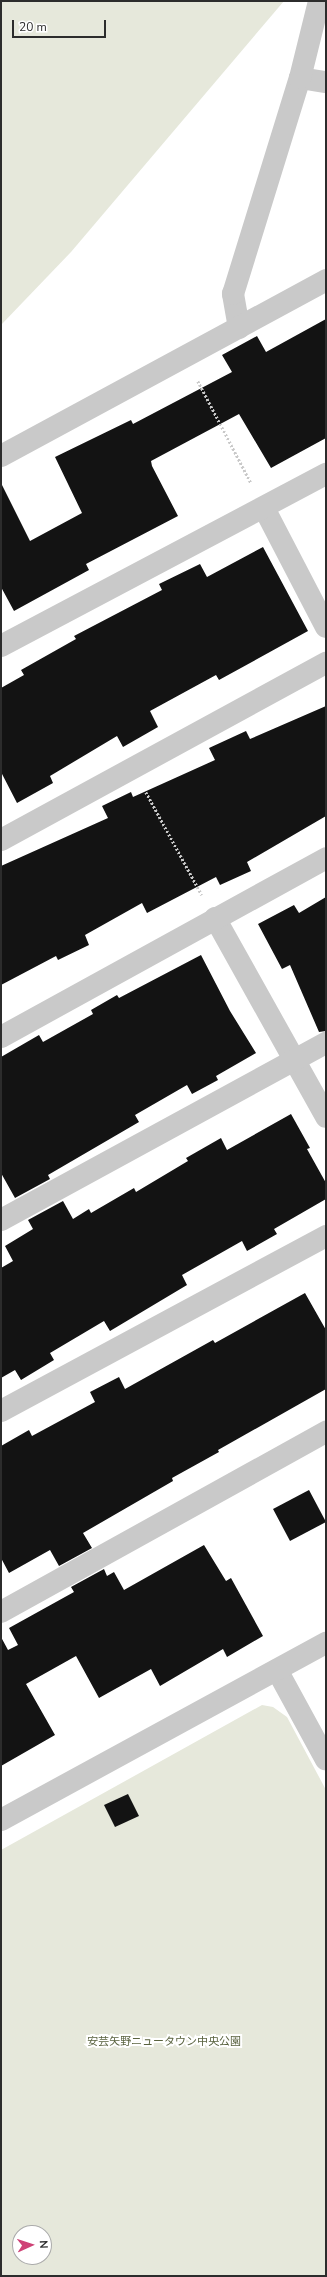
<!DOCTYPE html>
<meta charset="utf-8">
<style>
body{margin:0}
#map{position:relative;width:327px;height:2277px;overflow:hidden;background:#fff;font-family:"Nunito Sans","Noto Sans JP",sans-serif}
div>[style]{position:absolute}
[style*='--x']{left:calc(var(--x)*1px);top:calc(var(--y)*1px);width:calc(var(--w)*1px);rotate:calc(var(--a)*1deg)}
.green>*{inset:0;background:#e6e8db}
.building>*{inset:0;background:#131313}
.path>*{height:2.5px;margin-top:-1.25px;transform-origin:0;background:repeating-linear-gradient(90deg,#c9c9c9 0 2px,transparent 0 4px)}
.minor>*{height:22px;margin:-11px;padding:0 11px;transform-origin:11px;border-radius:11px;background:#c9c9c9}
.tertiary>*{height:22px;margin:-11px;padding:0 11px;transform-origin:11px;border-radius:11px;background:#c9c9c9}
span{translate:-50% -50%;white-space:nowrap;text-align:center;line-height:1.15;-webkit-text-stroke:4px #fff;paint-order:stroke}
.park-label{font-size:11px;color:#59623f}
.frame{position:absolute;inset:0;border:2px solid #2c2c2c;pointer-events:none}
.north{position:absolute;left:12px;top:2225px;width:40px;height:40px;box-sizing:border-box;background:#fff;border:1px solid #ababab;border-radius:50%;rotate:87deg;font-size:11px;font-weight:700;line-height:16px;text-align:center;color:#2c2c2c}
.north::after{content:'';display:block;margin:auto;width:14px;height:18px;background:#cf4276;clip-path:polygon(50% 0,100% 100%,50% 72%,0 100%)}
.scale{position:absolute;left:12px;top:20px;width:94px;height:18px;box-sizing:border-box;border:2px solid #2c2c2c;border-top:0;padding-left:5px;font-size:12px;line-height:14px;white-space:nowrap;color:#2c2c2c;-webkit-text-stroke:3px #fff;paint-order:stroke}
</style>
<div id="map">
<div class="green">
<i style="clip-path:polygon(1px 1px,284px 1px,71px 252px,1px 325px)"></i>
<i style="clip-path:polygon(evenodd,262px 1705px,273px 1707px,287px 1717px,326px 1790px,326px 2276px,3px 2276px,1px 2273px,1px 1850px,262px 1705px,20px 2233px,44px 2233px,44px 2257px,20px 2257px,20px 2233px)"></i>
</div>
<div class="building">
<i style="clip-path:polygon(326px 319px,326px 438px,271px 468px,239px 414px,151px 461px,152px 466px,178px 516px,86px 564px,89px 570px,14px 611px,1px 587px,1px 483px,30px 541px,82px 513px,55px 457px,131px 420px,133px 424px,232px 372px,222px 355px,257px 336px,266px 352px)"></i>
<i style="clip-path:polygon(263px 547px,308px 631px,219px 680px,216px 675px,150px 711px,158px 727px,123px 747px,117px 736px,50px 776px,53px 783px,17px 803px,1px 772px,1px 688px,24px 675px,21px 670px,76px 639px,74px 636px,162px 590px,159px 584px,200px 564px,207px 577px)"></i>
<i style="clip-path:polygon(326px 706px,326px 816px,247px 862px,251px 871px,220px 885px,216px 877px,147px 913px,142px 903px,85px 935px,89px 945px,58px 960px,56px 956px,1px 985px,1px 866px,108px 818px,102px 806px,131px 792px,133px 797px,215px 760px,209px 748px,246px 731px,250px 739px)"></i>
<i style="clip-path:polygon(326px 897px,326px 1031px,319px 1032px,290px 965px,282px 969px,258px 924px,294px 905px,299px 913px)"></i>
<i style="clip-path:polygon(201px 955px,230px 1011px,256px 1053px,216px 1076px,218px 1080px,192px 1094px,187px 1085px,135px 1115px,139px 1122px,48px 1175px,50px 1179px,15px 1198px,1px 1173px,1px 1057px,39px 1035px,43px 1042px,93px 1014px,91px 1010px,117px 995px,119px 998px)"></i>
<i style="clip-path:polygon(291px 1114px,310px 1148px,307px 1149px,326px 1183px,326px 1199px,274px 1229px,277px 1234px,247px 1251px,242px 1241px,182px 1275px,187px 1285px,110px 1331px,104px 1321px,50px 1353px,54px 1360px,21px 1380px,15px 1370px,1px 1378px,1px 1268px,13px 1261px,5px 1246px,33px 1229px,28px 1220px,63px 1201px,73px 1219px,89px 1209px,91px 1213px,134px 1188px,136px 1192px,188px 1161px,186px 1158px,221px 1138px,227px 1150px)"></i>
<i style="clip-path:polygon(305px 1293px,326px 1330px,326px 1389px,218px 1450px,219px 1452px,172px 1478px,173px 1481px,83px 1533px,92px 1548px,59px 1566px,50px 1550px,9px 1573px,1px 1558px,1px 1446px,29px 1430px,32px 1436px,95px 1402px,90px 1392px,119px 1377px,125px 1389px,213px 1340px,215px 1343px)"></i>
<i style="clip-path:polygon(309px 1490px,326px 1522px,290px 1541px,273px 1509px)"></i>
<i style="clip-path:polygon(204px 1545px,226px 1581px,231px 1578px,263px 1636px,227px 1657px,223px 1649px,160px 1686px,151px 1669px,99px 1698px,76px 1656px,26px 1684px,55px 1735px,1px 1766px,1px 1637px,8px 1650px,18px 1645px,9px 1628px,74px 1592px,71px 1587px,104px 1569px,107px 1576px,114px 1572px,124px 1590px)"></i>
<i style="clip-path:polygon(128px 1794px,139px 1816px,115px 1827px,104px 1805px)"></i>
</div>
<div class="path">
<i style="--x:198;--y:381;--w:115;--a:62.5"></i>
<i style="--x:146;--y:792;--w:117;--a:61.5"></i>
</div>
<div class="minor">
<i style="--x:300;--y:78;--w:26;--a:9"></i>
<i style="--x:239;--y:328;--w:35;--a:-100"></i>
<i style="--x:233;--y:294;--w:226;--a:-72.8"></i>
<i style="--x:300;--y:78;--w:79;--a:-76.1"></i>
<i style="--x:1;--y:456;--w:370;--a:-28.4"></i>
<i style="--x:264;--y:508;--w:134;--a:62.5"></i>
<i style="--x:1;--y:646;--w:368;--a:-27.9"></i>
<i style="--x:1;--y:840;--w:370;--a:-28.6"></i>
<i style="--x:215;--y:918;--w:228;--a:60.8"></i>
<i style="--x:1;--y:1037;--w:371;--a:-28.8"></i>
<i style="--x:1;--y:1220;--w:370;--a:-28.6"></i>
<i style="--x:1;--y:1411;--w:369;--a:-28.3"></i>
<i style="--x:1;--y:1612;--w:372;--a:-29"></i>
<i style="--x:277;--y:1670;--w:102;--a:61.4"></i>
</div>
<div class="tertiary">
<i style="--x:1;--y:1820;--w:370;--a:-28.6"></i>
</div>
<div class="park-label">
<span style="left:164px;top:2042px">安芸矢野ニュータウン中央公園</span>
</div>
<div class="frame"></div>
<div class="north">N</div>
<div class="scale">20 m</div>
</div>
